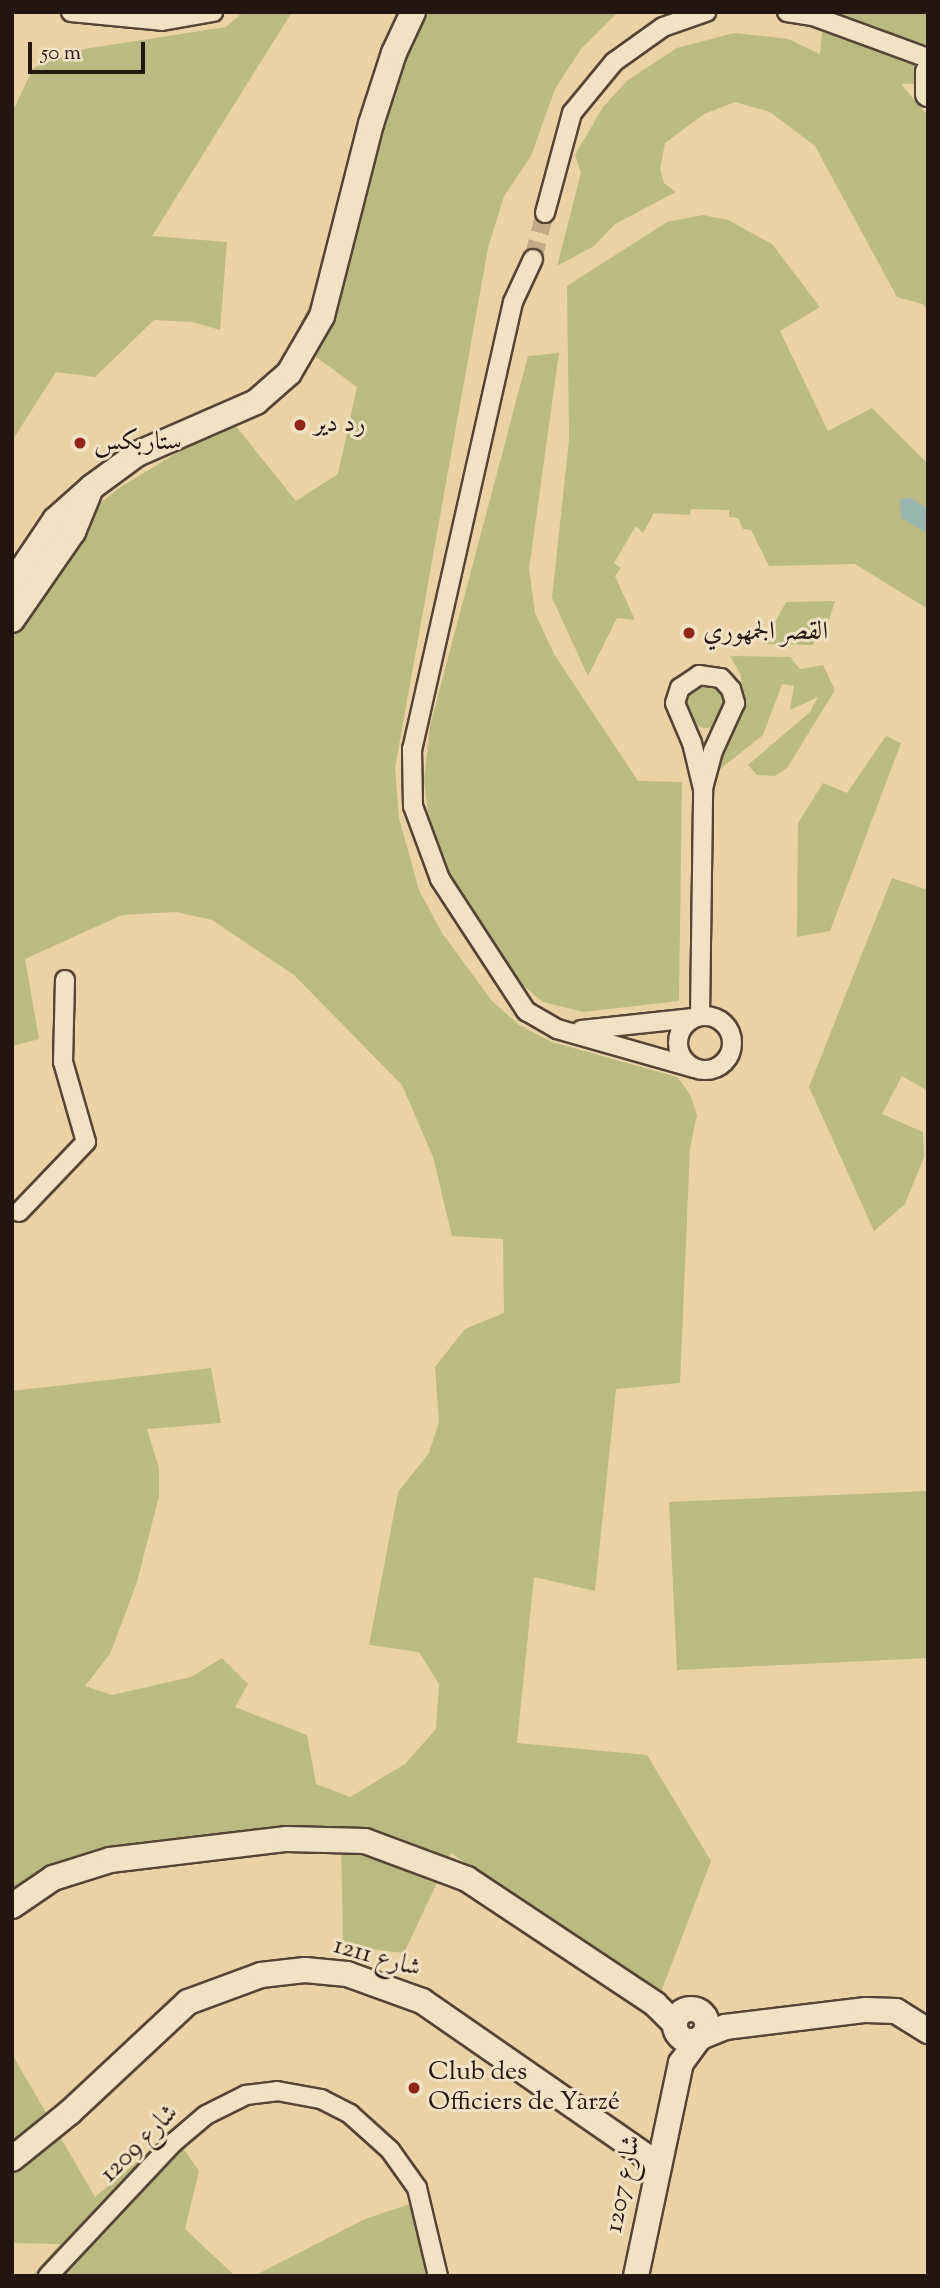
<!DOCTYPE html>
<meta charset="utf-8">
<style>
body{margin:0}
#map{position:relative;width:940px;height:2288px;overflow:hidden;background:#e9d2a5;font-family:"Sorts Mill Goudy",Amiri,serif}
div>[style]{position:absolute}
[style*='--x']{left:calc(var(--x)*1px);top:calc(var(--y)*1px);width:calc(var(--w)*1px);rotate:calc(var(--a)*1deg)}
.green>*{inset:0;background:#bcba82}
.round{border-radius:50%}
.water>*{inset:0;background:#99b6af}
.street-tunnel>*{height:18px;margin-top:-9px;transform-origin:0;background:repeating-linear-gradient(90deg,#c2ac87 0 18px,transparent 0 27px)}
.roads{filter:drop-shadow(2px 0 #564434) drop-shadow(-2px 0 #564434) drop-shadow(0 2px #564434) drop-shadow(0 -2px #564434)}
.street>*{height:18px;margin:-9px;padding:0 9px;transform-origin:9px;border-radius:9px;background:#f1e2c4}
.street>.ring{margin:-9px;padding:0;box-sizing:content-box;background:none;border:18px solid #f1e2c4;border-radius:50%}
.secondary>*{height:24px;margin:-12px;padding:0 12px;transform-origin:12px;border-radius:12px;background:#f1e2c4}
.secondary>.ring{margin:-12px;padding:0;box-sizing:content-box;background:none;border:24px solid #f1e2c4;border-radius:50%}
.dots>*{width:19px;height:19px;translate:-50% -50%;box-sizing:border-box;border:4px solid #f1e2c4;border-radius:50%}
span{translate:-50% -50%;white-space:nowrap;text-align:center;line-height:1.15;-webkit-text-stroke:6px #f1e2c4;paint-order:stroke}
.poi-label{font-size:26px;color:#25150f}
.left{translate:0 -50%;text-align:left}
.street-label{font-size:26px;color:#25150f}
.frame{position:absolute;inset:0;border:14px solid #25150f;pointer-events:none}
.scale{position:absolute;left:28px;top:42px;width:117px;height:32px;box-sizing:border-box;border:4px solid #25150f;border-top:0;padding-left:9px;font-size:21px;line-height:24px;white-space:nowrap;color:#25150f;-webkit-text-stroke:5px #f1e2c4;paint-order:stroke}
</style>
<div id="map">
<div class="green">
<i style="clip-path:polygon(243px 12px,292px 12px,152px 236px,227px 242px,220px 330px,193px 322px,154px 320px,95px 377px,56px 372px,12px 441px,12px 113px,33px 68px,84px 49px,226px 27px)"></i>
<i style="clip-path:polygon(426px 12px,618px 12px,581px 49px,555px 89px,531px 156px,504px 196px,488px 248px,395px 768px,399px 818px,419px 890px,442px 933px,492px 1001px,519px 1025px,552px 1042px,677px 1077px,690px 1094px,697px 1115px,690px 1148px,680px 1383px,616px 1389px,595px 1591px,534px 1577px,517px 1743px,647px 1755px,711px 1861px,659px 1997px,451px 1853px,404px 1953px,343px 1946px,341px 1837px,180px 1839px,127px 1845px,100px 1851px,12px 1893px,12px 1391px,211px 1368px,221px 1423px,147px 1429px,159px 1468px,159px 1496px,137px 1582px,110px 1654px,85px 1686px,112px 1695px,191px 1677px,222px 1658px,248px 1684px,235px 1707px,307px 1735px,316px 1784px,350px 1797px,405px 1764px,436px 1729px,439px 1684px,419px 1652px,369px 1645px,398px 1492px,429px 1453px,439px 1422px,435px 1367px,465px 1329px,504px 1313px,503px 1239px,452px 1236px,433px 1157px,402px 1085px,294px 975px,212px 920px,176px 912px,122px 915px,25px 959px,39px 1039px,12px 1046px,12px 575px,119px 488px,231px 420px,296px 501px,338px 474px,357px 387px,293px 340px,318px 286px,334px 214px,355px 151px)"></i>
<i style="clip-path:polygon(824px 12px,928px 12px,928px 83px,901px 84px,928px 116px,928px 310px,922px 304px,897px 297px,815px 146px,770px 112px,735px 102px,704px 114px,665px 143px,660px 169px,664px 183px,676px 192px,615px 224px,594px 246px,557px 266px,581px 173px,575px 155px,603px 107px,628px 80px,677px 48px,734px 33px,788px 39px,820px 54px)"></i>
<i style="clip-path:polygon(703px 215px,728px 220px,772px 244px,820px 307px,780px 331px,828px 431px,872px 408px,928px 464px,928px 609px,855px 564px,769px 566px,751px 530px,743px 529px,738px 518px,729px 517px,729px 510px,691px 509px,690px 515px,654px 513px,643px 533px,636px 526px,614px 563px,621px 568px,615px 576px,635px 620px,617px 618px,588px 676px,552px 598px,569px 440px,567px 286px,667px 222px)"></i>
<i style="clip-path:polygon(559px 353px,529px 569px,535px 613px,554px 654px,638px 781px,682px 782px,679px 1001px,583px 1012px,543px 1002px,509px 974px,441px 859px,429px 820px,424px 781px,430px 726px,528px 356px)"></i>
<i style="clip-path:polygon(835px 601px,827px 627px,821px 624px,813px 645px,763px 644px,786px 602px)"></i>
<i style="clip-path:polygon(730px 656px,790px 657px,800px 669px,823px 665px,835px 690px,787px 768px,775px 776px,757px 775px,748px 765px,810px 712px,818px 697px,790px 710px,794px 686px,782px 684px,763px 735px,719px 770px,727px 735px,738px 723px,744px 706px,741px 675px)"></i>
<i class="round" style="left:684px;top:684px;width:44px;height:44px"></i>
<i style="clip-path:polygon(886px 736px,901px 743px,830px 931px,797px 937px,798px 823px,823px 783px,847px 793px)"></i>
<i style="clip-path:polygon(892px 878px,928px 890px,928px 1091px,902px 1076px,882px 1114px,923px 1132px,924px 1157px,905px 1204px,874px 1231px,809px 1087px)"></i>
<i style="clip-path:polygon(928px 1491px,928px 1658px,677px 1670px,669px 1502px)"></i>
<i style="clip-path:polygon(12px 2054px,95px 2197px,172px 2132px,199px 2171px,185px 2229px,235px 2276px,32px 2276px,60px 2244px,12px 2243px)"></i>
<i style="clip-path:polygon(413px 2203px,431px 2272px,426px 2276px,254px 2276px,365px 2219px)"></i>
</div>
<div class="water">
<i style="clip-path:polygon(911px 498px,928px 509px,928px 534px,901px 518px,900px 499px)"></i>
</div>
<div class="street-tunnel">
<i style="--x:533;--y:259;--w:48;--a:-75.4"></i>
</div>
<div class="roads">
<div class="street">
<i style="--x:71;--y:12;--w:91;--a:5.6"></i>
<i style="--x:162;--y:21;--w:52;--a:-10"></i>
<i style="--x:787;--y:12;--w:26;--a:9"></i>
<i style="--x:813;--y:16;--w:122;--a:20.1"></i>
<i style="--x:545;--y:213;--w:104;--a:-74.9"></i>
<i style="--x:572;--y:113;--w:66;--a:-50.5"></i>
<i style="--x:614;--y:62;--w:60;--a:-35.5"></i>
<i style="--x:663;--y:27;--w:46;--a:-19.2"></i>
<i style="--x:533;--y:259;--w:47;--a:114.9"></i>
<i style="--x:513;--y:302;--w:458;--a:102.7"></i>
<i style="--x:412;--y:749;--w:57;--a:89"></i>
<i style="--x:413;--y:806;--w:78;--a:69.7"></i>
<i style="--x:440;--y:879;--w:158;--a:56.9"></i>
<i style="--x:526;--y:1011;--w:36;--a:30"></i>
<i style="--x:557;--y:1029;--w:142;--a:15.9"></i>
<i style="--x:699;--y:675;--w:22;--a:8"></i>
<i style="--x:721;--y:678;--w:15;--a:48"></i>
<i style="--x:731;--y:689;--w:15;--a:74"></i>
<i style="--x:735;--y:703;--w:53;--a:114.6"></i>
<i style="--x:713;--y:751;--w:39;--a:105"></i>
<i style="--x:703;--y:789;--w:47;--a:-103.4"></i>
<i style="--x:692;--y:743;--w:43;--a:-113"></i>
<i style="--x:675;--y:703;--w:16;--a:-72"></i>
<i style="--x:680;--y:688;--w:23;--a:-34"></i>
<i class="ring" style="left:678px;top:1016px;width:36px;height:36px"></i>
<i style="--x:700;--y:1016;--w:227;--a:-89.2"></i>
<i style="--x:581;--y:1030;--w:113;--a:-6.1"></i>
<i style="--x:19;--y:1212;--w:97;--a:-46.3"></i>
<i style="--x:86;--y:1142;--w:83;--a:-106"></i>
<i style="--x:63;--y:1062;--w:82;--a:-88.6"></i>
<i style="--x:48;--y:2276;--w:183;--a:-46.8"></i>
<i style="--x:173;--y:2143;--w:43;--a:-40.3"></i>
<i style="--x:206;--y:2115;--w:45;--a:-26.6"></i>
<i style="--x:246;--y:2095;--w:31;--a:-7"></i>
<i style="--x:277;--y:2091;--w:45;--a:10.3"></i>
<i style="--x:321;--y:2099;--w:33;--a:27"></i>
<i style="--x:350;--y:2114;--w:54;--a:42"></i>
<i style="--x:390;--y:2150;--w:47;--a:54.6"></i>
<i style="--x:417;--y:2188;--w:90;--a:76.6"></i>
</div>
<div class="secondary">
<i style="--x:928;--y:72;--w:22;--a:90"></i>
<i style="--x:12;--y:584;--w:77;--a:-56.1"></i>
<i style="--x:55;--y:520;--w:50;--a:-41.7"></i>
<i style="--x:92;--y:487;--w:56;--a:-36.3"></i>
<i style="--x:137;--y:454;--w:130;--a:-23.6"></i>
<i style="--x:256;--y:402;--w:44;--a:-41.3"></i>
<i style="--x:289;--y:373;--w:66;--a:-59.9"></i>
<i style="--x:322;--y:316;--w:198;--a:-75.7"></i>
<i style="--x:371;--y:124;--w:75;--a:-72.1"></i>
<i style="--x:394;--y:53;--w:45;--a:-65.1"></i>
<i style="--x:12;--y:620;--w:107;--a:-55.3"></i>
<i style="--x:73;--y:532;--w:42;--a:-67.7"></i>
<i style="--x:12;--y:1906;--w:50;--a:-34.3"></i>
<i style="--x:53;--y:1878;--w:60;--a:-17.5"></i>
<i style="--x:110;--y:1860;--w:178;--a:-6.8"></i>
<i style="--x:287;--y:1839;--w:78;--a:1.5"></i>
<i style="--x:365;--y:1841;--w:109;--a:20.4"></i>
<i style="--x:467;--y:1879;--w:226;--a:33.6"></i>
<i style="--x:655;--y:2004;--w:27;--a:45"></i>
<i class="ring" style="left:675px;top:2009px;width:8px;height:8px"></i>
<i style="--x:703;--y:2036;--w:24;--a:-22"></i>
<i style="--x:725;--y:2027;--w:142;--a:-6.9"></i>
<i style="--x:866;--y:2010;--w:30;--a:2"></i>
<i style="--x:896;--y:2011;--w:38;--a:32"></i>
<i style="--x:12;--y:2159;--w:75;--a:-39"></i>
<i style="--x:70;--y:2112;--w:161;--a:-43"></i>
<i style="--x:188;--y:2002;--w:78;--a:-20.3"></i>
<i style="--x:261;--y:1975;--w:44;--a:-6.5"></i>
<i style="--x:305;--y:1970;--w:42;--a:5.4"></i>
<i style="--x:347;--y:1974;--w:80;--a:19.8"></i>
<i style="--x:422;--y:2001;--w:285;--a:34.7"></i>
<i style="--x:636;--y:2276;--w:218;--a:-78.1"></i>
<i style="--x:681;--y:2063;--w:27;--a:-54"></i>
</div>
</div>
<div class="dots">
<i style="left:300px;top:425px;background:#8f2418"></i>
<i style="left:80px;top:443px;background:#8f2418"></i>
<i style="left:689px;top:633px;background:#8f2418"></i>
<i style="left:414px;top:2088px;background:#8f2418"></i>
</div>
<div class="poi-label">
<span class="left" style="left:314px;top:425px">رد دير</span>
<span class="left" style="left:94px;top:443px">ستاربكس</span>
<span class="left" style="left:703px;top:633px">القصر الجمهوري</span>
<span class="left" style="left:428px;top:2088px">Club des<br>Officiers de Yarzé</span>
</div>
<div class="street-label">
<span style="left:377px;top:1958px;rotate:16deg">شارع 1211</span>
<span style="left:140px;top:2144px;rotate:-45deg">شارع 1209</span>
<span style="left:624px;top:2184px;rotate:-79deg">شارع 1207</span>
</div>
<div class="frame"></div>
<div class="scale">50 m</div>
</div>
